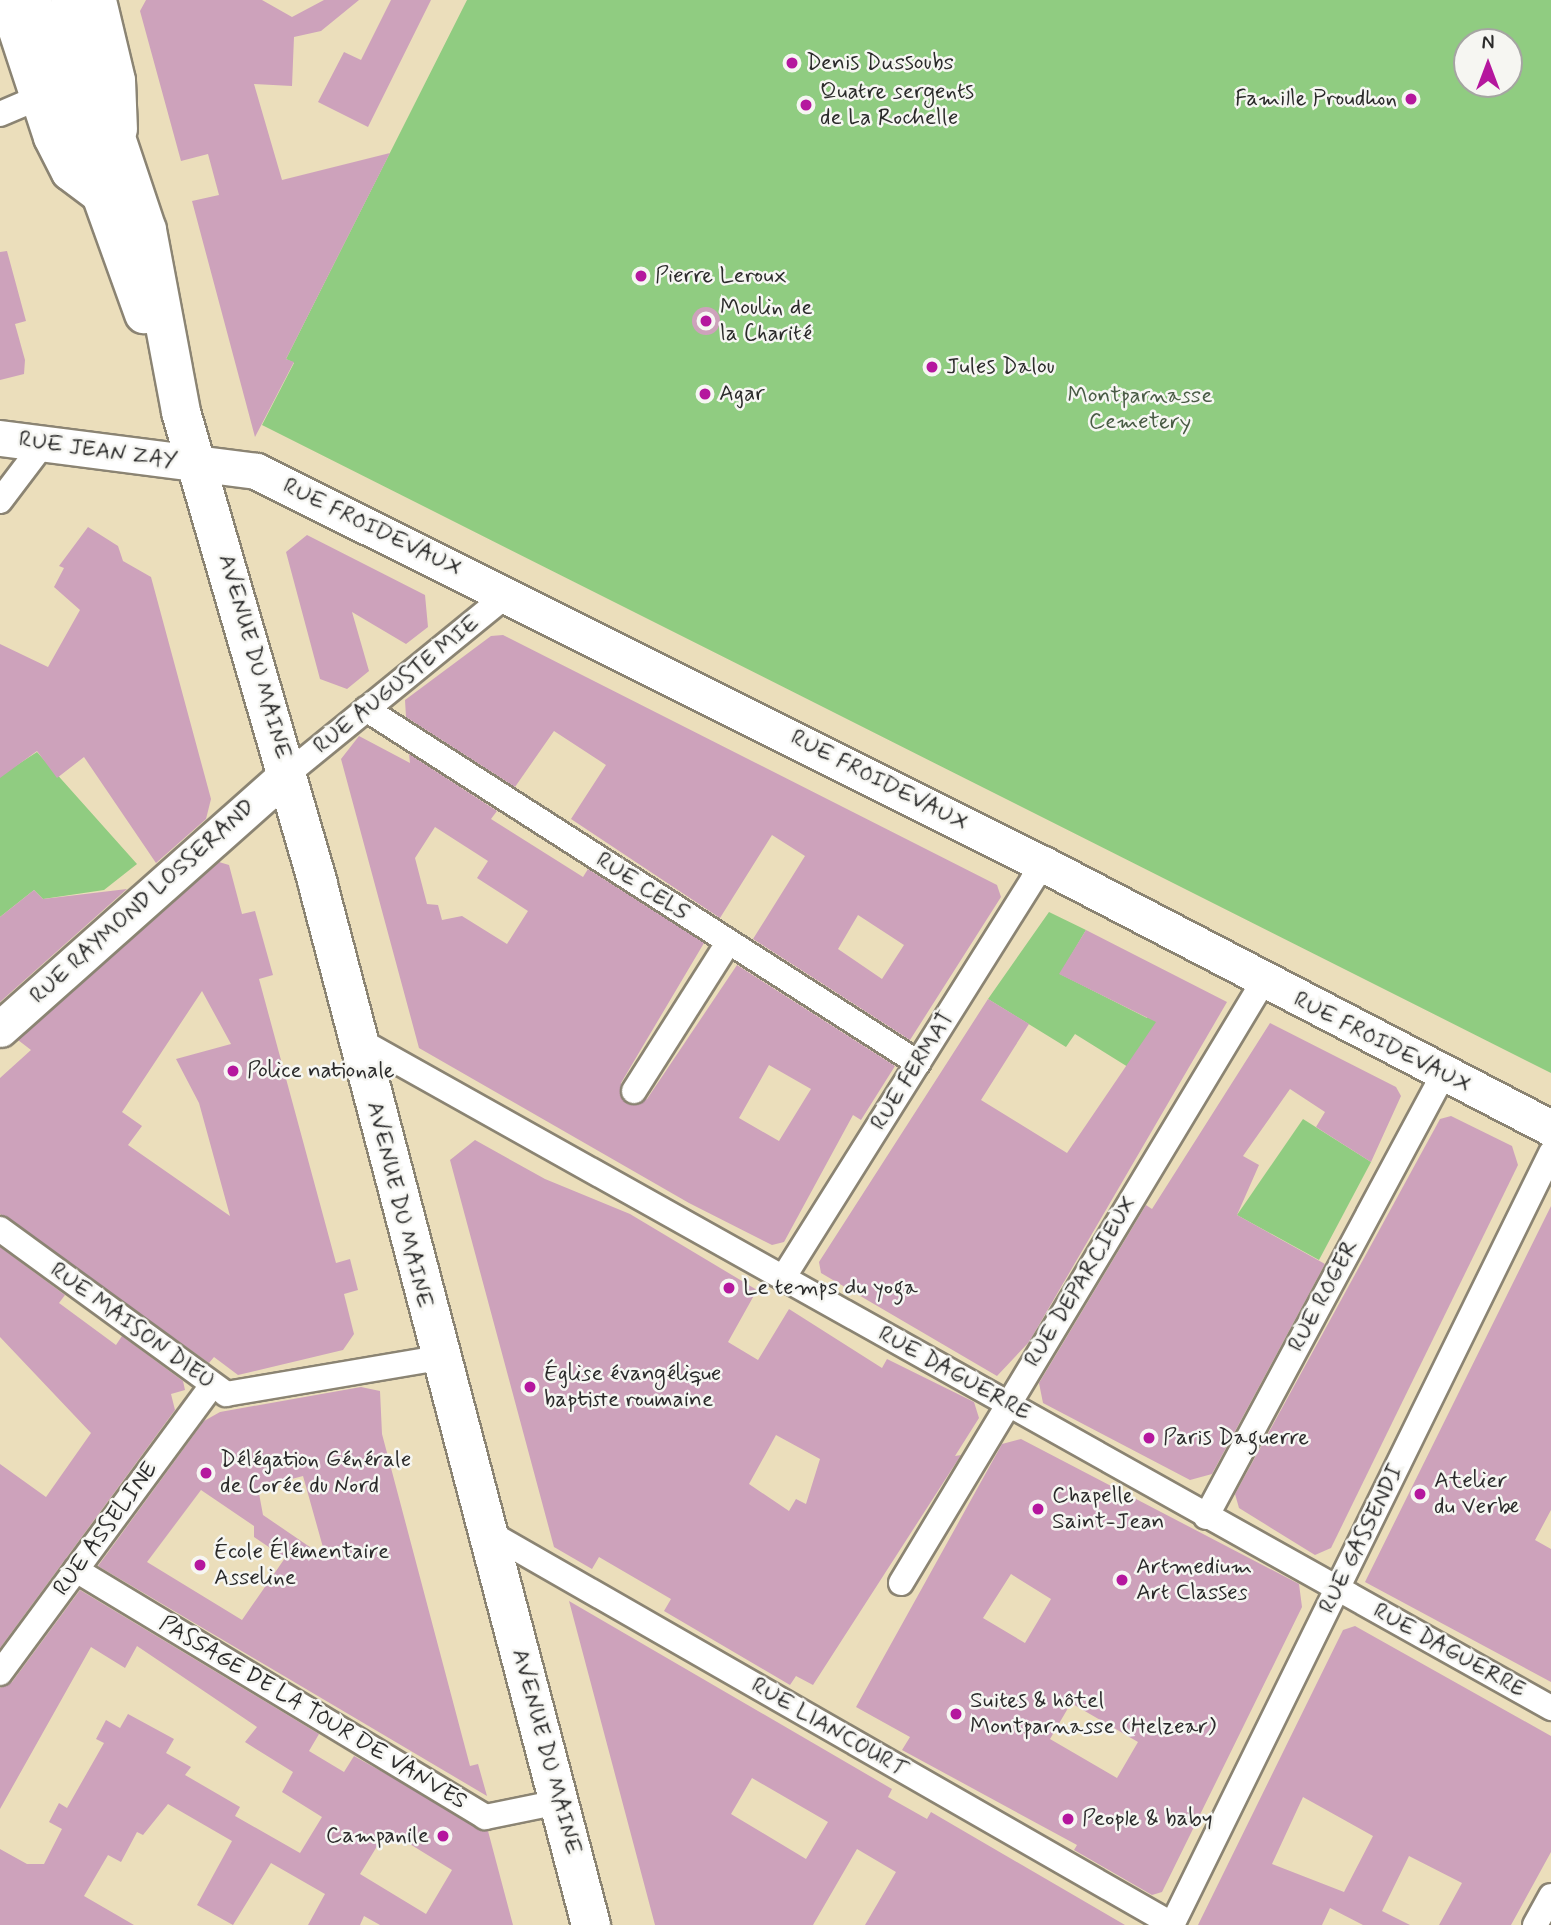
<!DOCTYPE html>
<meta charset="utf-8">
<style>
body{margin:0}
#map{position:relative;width:1551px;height:1925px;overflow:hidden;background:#ebdebb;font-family:Mynerve,sans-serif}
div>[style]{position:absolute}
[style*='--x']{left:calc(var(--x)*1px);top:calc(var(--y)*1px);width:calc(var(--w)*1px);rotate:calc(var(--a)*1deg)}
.green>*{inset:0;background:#90cc81}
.building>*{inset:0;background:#cda2bb}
.round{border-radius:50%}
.roads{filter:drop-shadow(2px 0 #8b8473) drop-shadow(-2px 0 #8b8473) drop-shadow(0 2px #8b8473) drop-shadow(0 -2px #8b8473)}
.street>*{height:24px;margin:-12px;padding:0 12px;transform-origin:12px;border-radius:12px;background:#fff}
.secondary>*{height:35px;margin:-17.5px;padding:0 17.5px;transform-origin:17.5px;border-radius:17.5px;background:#fff}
.primary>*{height:38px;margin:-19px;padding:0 19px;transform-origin:19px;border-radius:19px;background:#fff}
.dots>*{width:19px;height:19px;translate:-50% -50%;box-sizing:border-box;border:4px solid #f6f6f2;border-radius:50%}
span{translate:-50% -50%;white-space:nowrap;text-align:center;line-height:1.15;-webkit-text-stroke:5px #f6f6f2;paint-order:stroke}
.poi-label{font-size:23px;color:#2b2b2b}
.left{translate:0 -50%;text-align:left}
.right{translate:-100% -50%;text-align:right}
.park-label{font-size:23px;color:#495b45}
.street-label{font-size:23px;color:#2b2b2b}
.north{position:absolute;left:1453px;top:28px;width:70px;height:70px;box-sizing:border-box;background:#f6f6f2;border:2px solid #a5a5a2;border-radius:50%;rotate:0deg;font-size:19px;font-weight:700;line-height:28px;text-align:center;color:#2b2b2b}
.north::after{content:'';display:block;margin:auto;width:24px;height:32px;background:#b5179e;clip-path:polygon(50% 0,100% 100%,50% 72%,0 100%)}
</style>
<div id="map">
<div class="green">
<i style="clip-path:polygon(evenodd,467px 0,1551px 0,1551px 1073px,262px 425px,294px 363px,286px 359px,467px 0,1467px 42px,1509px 42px,1509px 84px,1467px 84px,1467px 42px)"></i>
<i style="clip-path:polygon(37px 752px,137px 864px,104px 890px,43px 899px,34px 890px,0 917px,0 776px)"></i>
<i style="clip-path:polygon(1049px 912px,1086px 930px,1060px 974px,1147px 1018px,1150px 1012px,1161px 1017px,1128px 1067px,1075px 1034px,1066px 1047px,988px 999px)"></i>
<i style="clip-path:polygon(1303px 1119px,1371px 1162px,1319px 1260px,1237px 1215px)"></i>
</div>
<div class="building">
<i style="clip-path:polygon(146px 0,262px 0,292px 17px,324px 0,359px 0,321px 31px,294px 37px,292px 86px,254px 84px,282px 180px,390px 153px,286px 359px,294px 362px,255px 437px,192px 201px,219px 195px,208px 154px,181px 161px,140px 11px)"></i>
<i style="clip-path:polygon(391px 0,431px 0,368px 127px,318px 102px,344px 52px,361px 60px)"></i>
<i style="clip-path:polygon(7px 251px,26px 321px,15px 324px,25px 360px,24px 374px,0 380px,0 252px)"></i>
<i class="round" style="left:692px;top:307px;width:28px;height:28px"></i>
<i style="clip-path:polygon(88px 527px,118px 546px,123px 561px,151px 577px,211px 799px,206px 819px,156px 863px,84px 757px,57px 778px,37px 751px,0 778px,0 644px,48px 667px,80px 610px,54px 587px,64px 568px,59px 566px)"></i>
<i style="clip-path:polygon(307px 535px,425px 595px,428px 627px,406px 644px,352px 612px,369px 671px,347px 689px,320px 679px,286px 552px)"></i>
<i style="clip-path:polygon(evenodd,503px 635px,997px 885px,1001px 897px,910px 1040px,753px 939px,805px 856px,772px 835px,720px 918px,571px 819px,606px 765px,554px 731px,515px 787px,406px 717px,405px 700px,491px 636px,503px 635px,858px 915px,904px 945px,882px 979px,838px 949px,858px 915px)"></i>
<i style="clip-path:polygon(evenodd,359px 736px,410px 763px,409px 754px,497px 811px,491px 819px,583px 877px,588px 869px,704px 943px,621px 1083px,627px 1104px,647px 1099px,737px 965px,895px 1066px,861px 1120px,853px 1115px,784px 1242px,772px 1245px,689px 1203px,419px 1048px,341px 759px,359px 736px,435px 827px,488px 861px,477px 878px,528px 911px,507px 944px,462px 916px,442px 920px,438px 905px,427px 904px,415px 858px,435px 827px,359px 736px,769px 1065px,811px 1089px,779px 1141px,739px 1118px,769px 1065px)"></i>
<i style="clip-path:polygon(evenodd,219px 862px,229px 865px,242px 914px,255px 911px,273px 975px,259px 979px,336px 1263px,350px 1259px,358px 1290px,344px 1294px,354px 1334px,343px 1350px,238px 1375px,214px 1357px,209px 1363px,0 1214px,0 1078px,31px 1050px,18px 1040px,219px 862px,202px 991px,231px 1044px,176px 1059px,199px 1103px,230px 1216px,128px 1145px,142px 1126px,122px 1112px,202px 991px)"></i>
<i style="clip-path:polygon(127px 889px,0 1002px,0 917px,34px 890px,43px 899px)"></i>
<i style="clip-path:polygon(1086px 930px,1227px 1002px,1029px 1342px,997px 1376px,821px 1273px,819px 1262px,988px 999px,1029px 1024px,981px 1100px,1067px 1153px,1156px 1022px,1059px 974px)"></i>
<i style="clip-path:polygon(1270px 1023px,1396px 1087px,1401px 1096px,1371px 1162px,1316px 1127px,1325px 1112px,1290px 1089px,1243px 1156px,1259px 1165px,1237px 1215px,1325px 1264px,1212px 1474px,1190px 1480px,1043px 1403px,1039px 1383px,1146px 1205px,1152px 1209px)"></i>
<i style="clip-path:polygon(1451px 1116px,1512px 1146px,1518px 1165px,1331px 1548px,1315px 1555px,1239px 1508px,1235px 1494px,1440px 1119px)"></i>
<i style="clip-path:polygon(evenodd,475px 1140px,545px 1179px,630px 1214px,757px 1290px,728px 1342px,758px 1360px,789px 1309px,882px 1368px,887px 1359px,974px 1402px,979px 1418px,955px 1456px,961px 1455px,813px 1685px,796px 1676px,790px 1685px,664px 1611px,671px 1599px,599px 1557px,592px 1569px,554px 1547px,450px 1160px,475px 1140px,776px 1435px,820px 1459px,806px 1504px,796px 1499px,789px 1511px,749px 1484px,776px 1435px)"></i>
<i style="clip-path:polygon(1551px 1206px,1551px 1510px,1535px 1540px,1551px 1549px,1551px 1682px,1365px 1582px)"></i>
<i style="clip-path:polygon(0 1247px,65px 1295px,59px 1303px,116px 1345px,122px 1336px,183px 1381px,185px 1390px,171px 1394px,175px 1410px,0 1648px,0 1464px,46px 1497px,91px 1433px,0 1337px)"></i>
<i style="clip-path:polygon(evenodd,361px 1387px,380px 1391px,382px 1434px,470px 1766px,478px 1764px,487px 1796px,98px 1566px,204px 1421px,220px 1412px,361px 1387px,303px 1476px,326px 1558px,263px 1515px,258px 1488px,303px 1476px,361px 1387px,201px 1490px,254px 1526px,254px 1537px,285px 1558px,242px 1620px,147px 1562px,201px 1490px)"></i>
<i style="clip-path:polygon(evenodd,1021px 1439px,1299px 1584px,1302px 1607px,1162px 1892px,1152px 1895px,1074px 1850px,1077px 1845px,902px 1750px,910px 1737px,856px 1707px,1002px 1444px,1021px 1439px,1011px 1574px,1051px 1599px,1025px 1643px,983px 1618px,1011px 1574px,1021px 1439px,1071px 1703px,1138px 1742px,1117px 1778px,1050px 1739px,1071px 1703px)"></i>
<i style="clip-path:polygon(evenodd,80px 1590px,319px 1734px,309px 1751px,344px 1772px,354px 1756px,488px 1831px,513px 1925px,380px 1925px,364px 1916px,360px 1925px,308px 1925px,325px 1894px,271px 1863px,233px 1925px,197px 1905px,232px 1841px,168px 1804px,143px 1835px,137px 1832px,121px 1862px,108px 1855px,84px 1896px,134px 1925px,0 1925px,0 1849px,27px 1864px,44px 1864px,62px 1829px,49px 1822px,59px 1803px,67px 1808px,104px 1743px,96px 1739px,106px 1720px,120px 1728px,128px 1714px,174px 1739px,166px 1753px,191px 1767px,185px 1775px,240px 1807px,235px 1816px,300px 1853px,322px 1817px,282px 1792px,293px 1772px,245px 1742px,257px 1727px,137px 1646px,125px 1668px,91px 1647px,0 1809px,0 1688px,12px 1682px,80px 1590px,387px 1830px,452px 1870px,426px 1914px,360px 1874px,387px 1830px)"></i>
<i style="clip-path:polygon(evenodd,569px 1601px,892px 1789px,888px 1797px,927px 1819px,931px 1812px,1125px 1925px,865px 1925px,896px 1872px,857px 1849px,813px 1925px,655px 1925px,569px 1601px,752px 1778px,828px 1822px,806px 1859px,731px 1814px,752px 1778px)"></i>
<i style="clip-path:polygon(evenodd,1355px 1626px,1551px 1736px,1551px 1852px,1511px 1925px,1439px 1925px,1462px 1883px,1409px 1856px,1382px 1911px,1410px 1925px,1363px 1925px,1330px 1908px,1322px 1925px,1198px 1925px,1343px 1630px,1355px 1626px,1303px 1797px,1373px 1836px,1344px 1892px,1272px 1864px,1303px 1797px)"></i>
</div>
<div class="roads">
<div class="street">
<i style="--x:0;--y:114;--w:38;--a:-23"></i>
<i style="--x:0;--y:501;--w:73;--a:-52.8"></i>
<i style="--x:366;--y:709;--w:656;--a:32.67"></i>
<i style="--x:286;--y:775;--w:286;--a:-39.2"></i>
<i style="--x:357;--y:1039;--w:1369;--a:29.26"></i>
<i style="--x:634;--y:1091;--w:175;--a:-57.6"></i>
<i style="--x:0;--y:1229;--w:280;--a:36.1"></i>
<i style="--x:226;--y:1394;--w:215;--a:-9.6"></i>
<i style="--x:783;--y:1278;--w:489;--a:-57.9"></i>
<i style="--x:1206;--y:1517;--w:502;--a:-61.8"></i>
<i style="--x:486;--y:1531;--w:792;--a:29.83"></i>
<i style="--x:76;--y:1570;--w:478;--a:31.1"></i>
<i style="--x:485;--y:1817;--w:76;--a:-11.5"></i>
<i style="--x:901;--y:1583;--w:702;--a:-58.94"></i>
<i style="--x:0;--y:1673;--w:358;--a:-53.6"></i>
<i style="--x:1172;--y:1925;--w:860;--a:-63.85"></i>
<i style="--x:1535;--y:1925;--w:33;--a:-61"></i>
</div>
<div class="secondary">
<i style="--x:6;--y:0;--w:144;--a:71.8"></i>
<i style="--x:51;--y:137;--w:39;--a:63"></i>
<i style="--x:69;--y:172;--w:38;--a:37"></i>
<i style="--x:98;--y:0;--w:82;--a:76.6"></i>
<i style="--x:117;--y:80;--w:49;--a:87.7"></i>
<i style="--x:0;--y:438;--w:258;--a:7.3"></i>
<i style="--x:256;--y:471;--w:880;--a:26.54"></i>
<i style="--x:1043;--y:864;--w:573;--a:27.46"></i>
<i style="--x:0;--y:1029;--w:383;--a:-41.6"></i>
</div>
<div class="primary">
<i style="--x:31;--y:0;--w:334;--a:70.2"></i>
<i style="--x:70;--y:0;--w:243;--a:71.5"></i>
<i style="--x:147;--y:230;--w:185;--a:79.4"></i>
<i style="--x:181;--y:412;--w:492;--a:73.8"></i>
<i style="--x:318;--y:885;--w:1075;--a:75.29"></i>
</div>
</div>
<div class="dots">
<i style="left:792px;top:63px;background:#b5179e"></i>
<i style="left:1411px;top:99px;background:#b5179e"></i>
<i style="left:806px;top:105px;background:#b5179e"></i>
<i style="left:641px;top:276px;background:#b5179e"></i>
<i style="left:706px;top:321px;background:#b5179e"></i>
<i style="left:932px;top:367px;background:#b5179e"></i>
<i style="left:705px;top:394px;background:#b5179e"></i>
<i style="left:233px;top:1071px;background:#b5179e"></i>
<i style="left:729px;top:1288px;background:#b5179e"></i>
<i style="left:530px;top:1387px;background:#b5179e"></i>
<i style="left:1149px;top:1438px;background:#b5179e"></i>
<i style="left:206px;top:1473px;background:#b5179e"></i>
<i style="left:1420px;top:1494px;background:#b5179e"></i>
<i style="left:1038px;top:1509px;background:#b5179e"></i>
<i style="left:200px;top:1565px;background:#b5179e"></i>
<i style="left:1122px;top:1580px;background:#b5179e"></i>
<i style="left:956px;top:1714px;background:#b5179e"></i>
<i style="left:1068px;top:1819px;background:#b5179e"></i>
<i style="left:443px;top:1836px;background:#b5179e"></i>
</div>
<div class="poi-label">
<span class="left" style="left:806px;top:63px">Denis Dussoubs</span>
<span class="left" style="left:820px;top:105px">Quatre sergents<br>de La Rochelle</span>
<span class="right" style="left:1397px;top:99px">Famille Proudhon</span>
<span class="left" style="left:655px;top:276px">Pierre Leroux</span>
<span class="left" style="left:720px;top:321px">Moulin de<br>la Charité</span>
<span class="left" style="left:946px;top:367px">Jules Dalou</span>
<span class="left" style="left:719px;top:394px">Agar</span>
<span class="left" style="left:247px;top:1071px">Police nationale</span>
<span class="left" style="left:743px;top:1288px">Le temps du yoga</span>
<span class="left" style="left:544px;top:1387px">Église évangélique<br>baptiste roumaine</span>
<span class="left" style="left:1163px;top:1438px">Paris Daguerre</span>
<span class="left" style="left:220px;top:1473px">Délégation Générale<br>de Corée du Nord</span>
<span class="left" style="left:1434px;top:1494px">Atelier<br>du Verbe</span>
<span class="left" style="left:1052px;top:1509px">Chapelle<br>Saint-Jean</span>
<span class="left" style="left:214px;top:1565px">École Élémentaire<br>Asseline</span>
<span class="left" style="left:1136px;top:1580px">Artmedium<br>Art Classes</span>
<span class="left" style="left:970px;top:1714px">Suites &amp; hôtel<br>Montparnasse (Helzear)</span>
<span class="left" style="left:1082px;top:1819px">People &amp; baby</span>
<span class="right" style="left:429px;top:1836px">Campanile</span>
</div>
<div class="park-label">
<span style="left:1140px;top:409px">Montparnasse<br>Cemetery</span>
</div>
<div class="street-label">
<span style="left:98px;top:451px;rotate:8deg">RUE JEAN ZAY</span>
<span style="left:372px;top:528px;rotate:26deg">RUE FROIDEVAUX</span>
<span style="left:254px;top:657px;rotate:74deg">AVENUE DU MAINE</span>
<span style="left:397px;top:685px;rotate:-39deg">RUE AUGUSTE MIE</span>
<span style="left:879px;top:781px;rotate:27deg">RUE FROIDEVAUX</span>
<span style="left:642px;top:887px;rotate:33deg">RUE CELS</span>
<span style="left:143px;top:902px;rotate:-42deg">RUE RAYMOND LOSSERAND</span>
<span style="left:1382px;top:1043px;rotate:27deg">RUE FROIDEVAUX</span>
<span style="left:913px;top:1071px;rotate:-58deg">RUE FERMAT</span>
<span style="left:399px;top:1205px;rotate:76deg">AVENUE DU MAINE</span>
<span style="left:1081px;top:1282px;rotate:-59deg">RUE DEPARCIEUX</span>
<span style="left:1324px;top:1296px;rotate:-62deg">RUE ROGER</span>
<span style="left:132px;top:1326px;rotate:36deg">RUE MAISON DIEU</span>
<span style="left:954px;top:1374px;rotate:29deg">RUE DAGUERRE</span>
<span style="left:106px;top:1529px;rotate:-54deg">RUE ASSELINE</span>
<span style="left:1362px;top:1539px;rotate:-64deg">RUE GASSENDI</span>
<span style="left:1449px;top:1651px;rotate:29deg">RUE DAGUERRE</span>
<span style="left:313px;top:1713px;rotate:31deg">PASSAGE DE LA TOUR DE VANVES</span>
<span style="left:829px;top:1728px;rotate:30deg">RUE LIANCOURT</span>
<span style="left:546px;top:1752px;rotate:75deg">AVENUE DU MAINE</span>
</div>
<div class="north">N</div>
</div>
